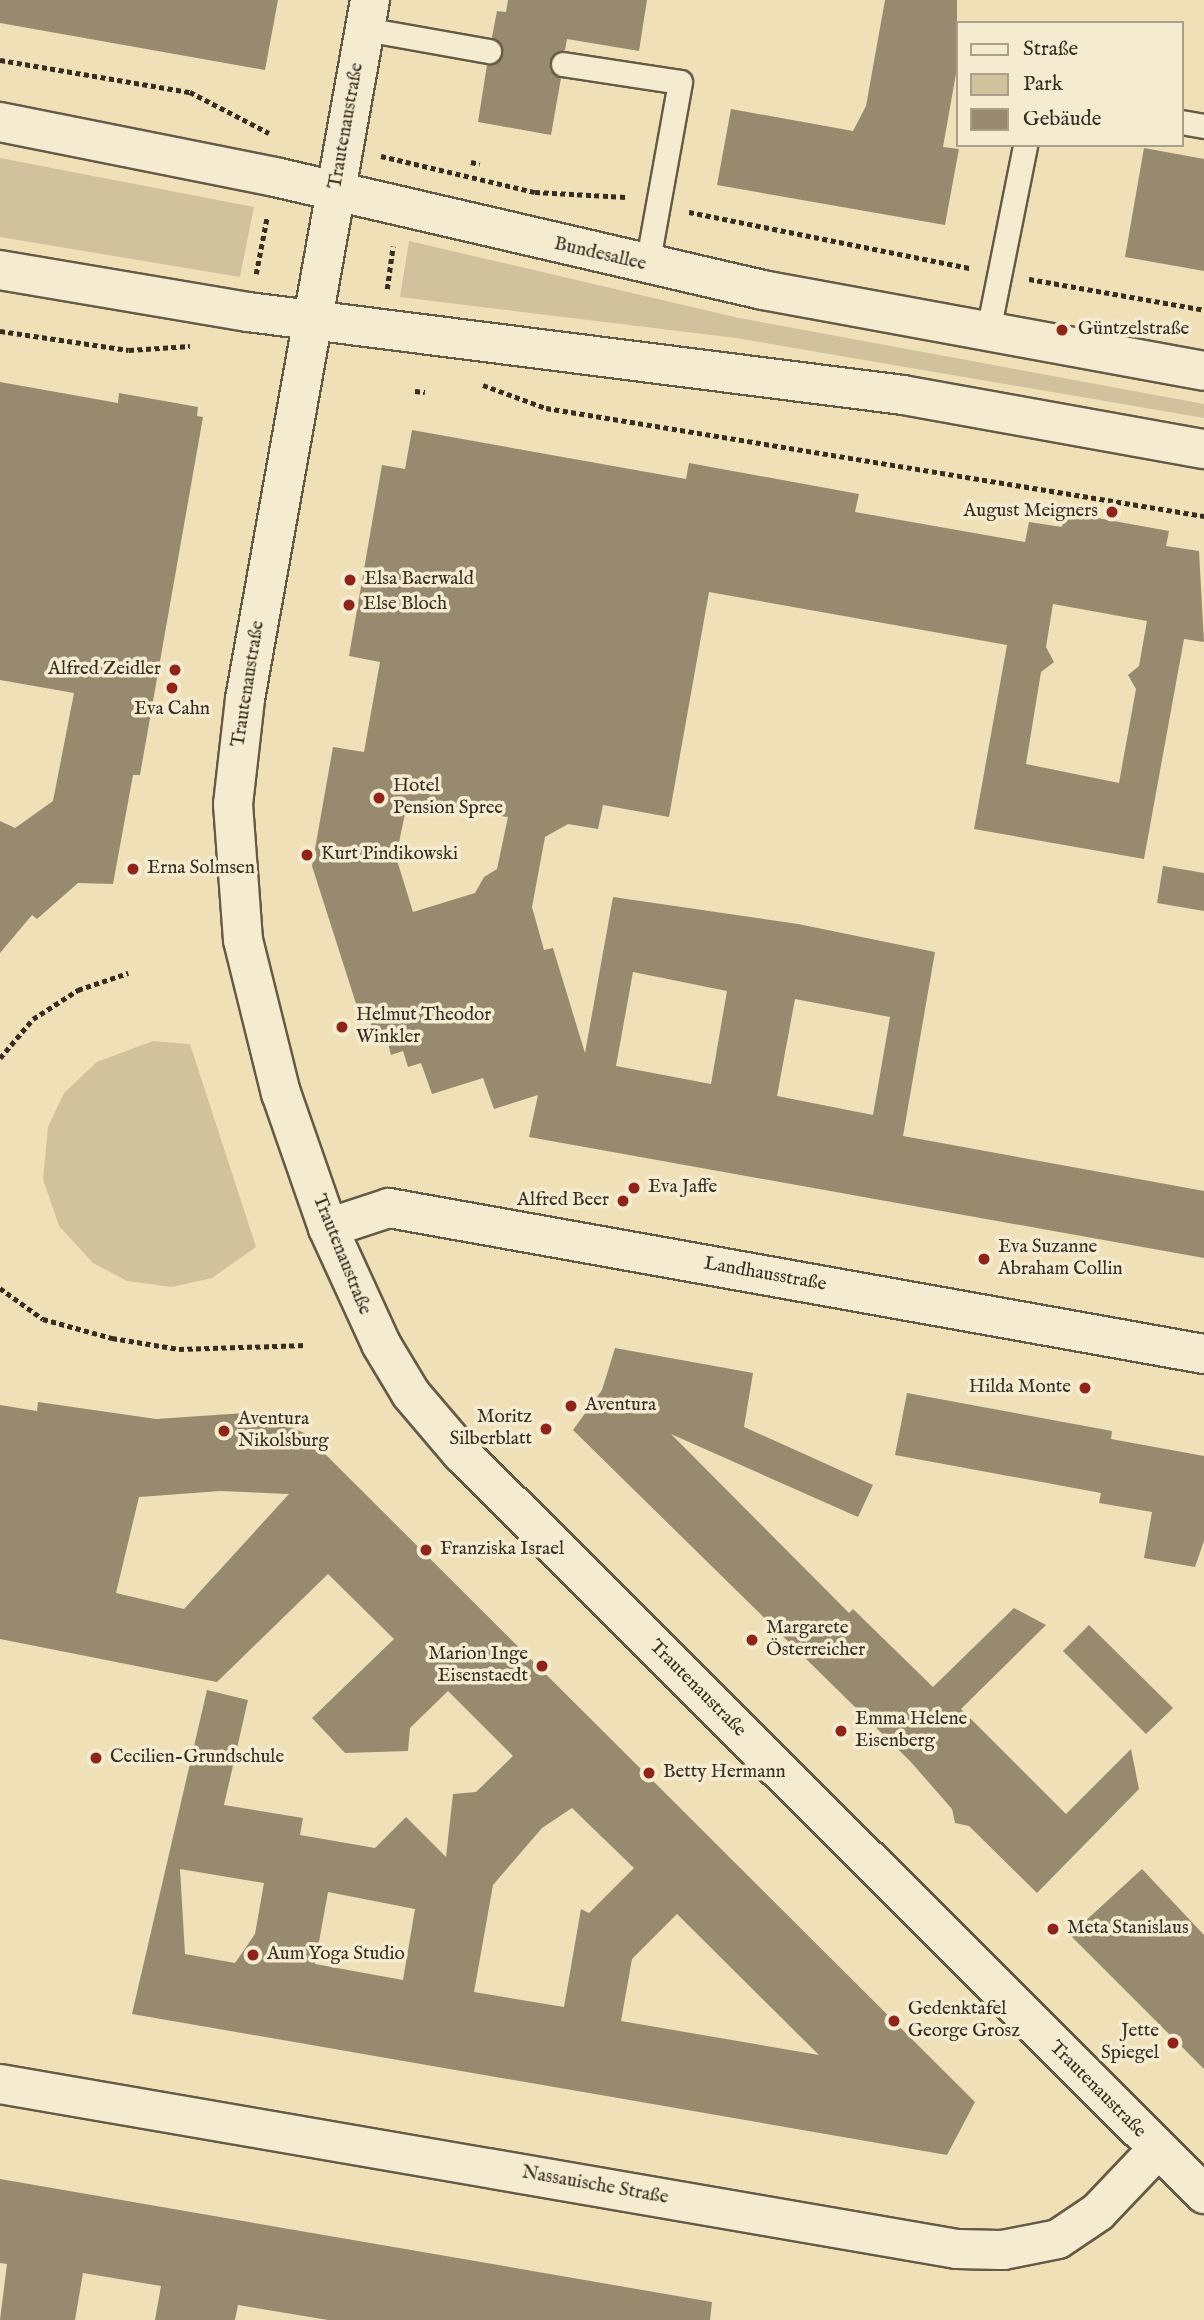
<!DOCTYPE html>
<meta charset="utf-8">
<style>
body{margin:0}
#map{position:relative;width:1204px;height:2320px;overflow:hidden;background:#f0e0b7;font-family:"IM FELL English",serif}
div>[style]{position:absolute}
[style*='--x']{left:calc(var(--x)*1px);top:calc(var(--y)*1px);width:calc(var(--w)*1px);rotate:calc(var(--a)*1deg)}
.green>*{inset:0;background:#d1c29e}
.building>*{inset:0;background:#978a6f}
.path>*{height:4.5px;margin-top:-2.25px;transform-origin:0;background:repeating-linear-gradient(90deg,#372d21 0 5px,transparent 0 8.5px)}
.roads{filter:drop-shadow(2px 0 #655a46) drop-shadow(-2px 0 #655a46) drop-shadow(0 2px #655a46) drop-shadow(0 -2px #655a46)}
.lane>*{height:23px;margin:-11.5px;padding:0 11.5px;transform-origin:11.5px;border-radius:11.5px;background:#f5ebd0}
.street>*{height:38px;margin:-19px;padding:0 19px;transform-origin:19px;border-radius:19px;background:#f5ebd0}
.secondary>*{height:38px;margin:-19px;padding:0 19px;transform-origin:19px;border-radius:19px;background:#f5ebd0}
.dots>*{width:19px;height:19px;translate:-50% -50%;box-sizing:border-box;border:4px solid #f5ebd0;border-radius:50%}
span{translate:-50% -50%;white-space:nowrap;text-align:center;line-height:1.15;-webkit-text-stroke:7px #f5ebd0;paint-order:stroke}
.street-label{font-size:19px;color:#372d21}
.poi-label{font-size:19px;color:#372d21}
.left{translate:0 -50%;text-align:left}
.right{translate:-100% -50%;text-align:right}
.legend{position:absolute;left:956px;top:21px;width:228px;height:126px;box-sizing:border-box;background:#f5ebd0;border:2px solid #a99f8a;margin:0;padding:9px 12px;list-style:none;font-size:21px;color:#372d21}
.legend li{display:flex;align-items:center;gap:14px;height:35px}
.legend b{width:35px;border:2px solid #a99f8a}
</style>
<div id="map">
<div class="green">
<i style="clip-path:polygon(0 158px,254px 207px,240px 277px,0 237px)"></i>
<i style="clip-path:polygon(409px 241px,739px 318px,1204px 404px,1204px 418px,736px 338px,400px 297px)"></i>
<i style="clip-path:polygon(153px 1041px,190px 1044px,256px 1247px,212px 1278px,172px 1287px,127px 1281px,93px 1263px,59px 1226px,43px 1179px,48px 1127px,64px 1093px,97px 1062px)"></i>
</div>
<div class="building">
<i style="clip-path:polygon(0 0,278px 0,265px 70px,0 23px)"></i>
<i style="clip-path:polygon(508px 0,647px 0,639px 51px,567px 39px,565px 50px,552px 56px,550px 70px,561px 78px,551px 135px,478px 122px,487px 65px,503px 53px,492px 37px,497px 11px,506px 12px)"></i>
<i style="clip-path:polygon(885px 0,957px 0,957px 68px,943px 147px,959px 149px,958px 154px,945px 225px,717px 185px,731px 109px,853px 131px,866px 106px)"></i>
<i style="clip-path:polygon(1144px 148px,1204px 159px,1204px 271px,1125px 257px)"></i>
<i style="clip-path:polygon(0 382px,118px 403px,119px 393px,198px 407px,197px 416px,203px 417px,140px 775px,133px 775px,113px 884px,78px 883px,37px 919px,32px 915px,0 953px,0 821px,15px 828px,53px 801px,74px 693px,0 680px)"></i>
<i style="clip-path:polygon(evenodd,412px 430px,686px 479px,689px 463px,859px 494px,855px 512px,1025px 542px,1029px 522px,1062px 527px,1064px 512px,1169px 531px,1166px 546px,1199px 551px,1204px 642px,1184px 639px,1144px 859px,974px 829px,1007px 645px,709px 592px,669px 817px,603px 805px,598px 829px,568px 824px,545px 837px,532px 907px,544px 950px,553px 948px,585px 1053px,613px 897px,798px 924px,935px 952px,903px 1136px,1204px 1191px,1204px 1258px,529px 1137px,538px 1095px,494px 1109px,483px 1078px,432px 1094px,421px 1063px,408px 1067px,403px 1051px,391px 1055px,387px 1039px,376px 1042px,367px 1011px,359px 1013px,312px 866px,333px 747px,364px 752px,380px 662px,349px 656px,382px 465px,405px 469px,412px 430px,1053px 604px,1147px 621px,1139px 666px,1128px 675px,1136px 689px,1119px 783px,1026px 764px,1041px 672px,1054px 662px,1046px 647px,1053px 604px,412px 430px,407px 804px,508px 817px,497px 869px,484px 877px,475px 893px,413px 912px,396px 857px,407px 804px,412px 430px,633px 972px,727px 991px,711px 1084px,616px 1066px,633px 972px,412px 430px,795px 999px,890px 1017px,873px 1115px,777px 1096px,795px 999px)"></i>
<i style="clip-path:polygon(1163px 866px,1204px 873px,1204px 911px,1157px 903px)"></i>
<i style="clip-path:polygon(615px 1348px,753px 1373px,744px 1427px,873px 1485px,858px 1517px,671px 1434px,849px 1613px,853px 1609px,933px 1687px,1014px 1608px,1046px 1625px,961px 1709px,1066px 1814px,1131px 1749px,1139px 1789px,1037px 1893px,969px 1826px,955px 1823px,952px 1809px,910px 1761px,573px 1430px,602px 1390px)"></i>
<i style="clip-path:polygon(907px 1393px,1112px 1431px,1111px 1439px,1204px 1456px,1204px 1541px,1195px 1567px,1144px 1558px,1152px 1512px,1099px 1503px,1101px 1493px,895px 1455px)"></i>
<i style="clip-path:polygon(evenodd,38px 1402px,156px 1419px,261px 1412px,304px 1433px,975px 2102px,947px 2155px,132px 2014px,207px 1690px,248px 1700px,224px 1805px,303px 1818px,300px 1835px,375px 1848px,406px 1817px,446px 1857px,453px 1794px,476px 1792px,513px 1756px,448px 1691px,410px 1728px,408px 1751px,345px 1753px,312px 1718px,394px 1639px,328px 1574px,217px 1682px,0 1639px,0 1405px,37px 1411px,38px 1402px,220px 1491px,289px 1494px,184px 1609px,116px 1593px,139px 1497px,220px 1491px,38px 1402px,572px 1808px,634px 1868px,589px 1913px,581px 1909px,564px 2007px,474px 1992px,493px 1885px,542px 1828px,572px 1808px,38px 1402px,180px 1869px,264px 1883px,255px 1934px,235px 1963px,185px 1954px,180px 1869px,38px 1402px,328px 1892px,415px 1909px,403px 1980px,315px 1964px,328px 1892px,38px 1402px,677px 1914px,819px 2055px,621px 2021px,632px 1959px,677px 1914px)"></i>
<i style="clip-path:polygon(1089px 1625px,1173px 1708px,1146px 1734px,1063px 1651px)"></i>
<i style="clip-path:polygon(1142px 1869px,1204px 1935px,1204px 2069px,1070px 1935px)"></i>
<i style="clip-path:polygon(0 2179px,712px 2302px,710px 2320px,328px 2320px,238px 2305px,235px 2320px,155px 2320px,161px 2286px,83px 2273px,75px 2320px,0 2320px,7px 2264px,0 2263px)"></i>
</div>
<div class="path">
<i style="--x:0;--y:60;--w:193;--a:9.6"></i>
<i style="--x:190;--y:92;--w:89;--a:27.4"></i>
<i style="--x:381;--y:156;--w:158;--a:13.2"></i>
<i style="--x:535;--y:192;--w:91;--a:3.1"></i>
<i style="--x:471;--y:162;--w:9;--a:13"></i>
<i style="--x:689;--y:212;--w:286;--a:11.3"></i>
<i style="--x:256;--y:274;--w:58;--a:-79.1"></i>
<i style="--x:1029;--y:279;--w:178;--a:10"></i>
<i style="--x:387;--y:289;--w:43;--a:-82.1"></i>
<i style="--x:0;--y:331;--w:130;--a:8.4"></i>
<i style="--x:129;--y:350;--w:61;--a:-3.8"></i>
<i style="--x:483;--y:385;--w:67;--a:20.1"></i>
<i style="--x:546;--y:408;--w:667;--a:9.32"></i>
<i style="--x:415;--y:391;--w:10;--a:6"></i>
<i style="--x:0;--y:1058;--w:51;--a:-49.8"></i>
<i style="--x:33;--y:1019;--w:54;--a:-32.8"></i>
<i style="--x:78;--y:990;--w:53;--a:-18.8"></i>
<i style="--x:0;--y:1288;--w:53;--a:35.8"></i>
<i style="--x:43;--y:1319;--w:72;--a:15.4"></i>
<i style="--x:112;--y:1338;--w:68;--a:9.3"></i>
<i style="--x:179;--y:1349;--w:127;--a:-1.8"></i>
</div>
<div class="roads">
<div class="lane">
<i style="--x:365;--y:29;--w:126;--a:10.1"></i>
<i style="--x:563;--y:64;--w:118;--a:8.7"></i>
<i style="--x:680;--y:82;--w:187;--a:100.2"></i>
<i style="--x:1181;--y:122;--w:23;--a:10"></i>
<i style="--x:988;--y:331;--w:190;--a:-78.7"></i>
</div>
<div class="street">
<i style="--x:370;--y:0;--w:710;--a:100.14"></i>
<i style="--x:245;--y:699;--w:106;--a:96.5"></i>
<i style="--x:233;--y:804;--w:136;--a:85.8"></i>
<i style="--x:243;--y:940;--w:158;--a:76.1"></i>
<i style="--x:281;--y:1093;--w:143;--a:70.8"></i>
<i style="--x:328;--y:1228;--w:128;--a:65.4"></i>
<i style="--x:381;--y:1344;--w:58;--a:59"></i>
<i style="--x:411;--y:1394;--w:79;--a:49.6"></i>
<i style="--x:462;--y:1454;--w:1048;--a:44.92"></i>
<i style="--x:328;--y:1228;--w:64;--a:-18.2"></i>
<i style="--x:389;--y:1208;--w:828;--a:10.16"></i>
<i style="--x:0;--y:2084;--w:971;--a:9.78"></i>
<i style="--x:957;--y:2249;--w:46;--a:1.2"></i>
<i style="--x:1003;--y:2250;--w:56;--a:-11.3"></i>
<i style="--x:1058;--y:2239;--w:48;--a:-34"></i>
<i style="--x:1098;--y:2212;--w:86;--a:-46.4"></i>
</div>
<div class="secondary">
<i style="--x:0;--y:122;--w:280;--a:11.3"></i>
<i style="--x:275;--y:177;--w:501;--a:13.04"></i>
<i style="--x:763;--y:290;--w:448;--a:10.4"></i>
<i style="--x:0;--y:270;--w:252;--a:9.6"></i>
<i style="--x:248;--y:312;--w:660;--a:7.22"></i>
<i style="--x:903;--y:395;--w:306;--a:10.2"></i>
</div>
</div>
<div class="dots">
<i style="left:1062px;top:330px;background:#8f2418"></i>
<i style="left:1112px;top:512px;background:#8f2418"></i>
<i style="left:350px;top:580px;background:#8f2418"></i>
<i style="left:349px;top:605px;background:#8f2418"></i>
<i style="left:175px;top:670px;background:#8f2418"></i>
<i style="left:172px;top:688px;background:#8f2418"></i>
<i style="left:379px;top:798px;background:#8f2418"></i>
<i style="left:307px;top:855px;background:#8f2418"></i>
<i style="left:133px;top:869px;background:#8f2418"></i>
<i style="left:342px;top:1027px;background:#8f2418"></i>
<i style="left:634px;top:1188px;background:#8f2418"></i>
<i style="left:623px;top:1201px;background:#8f2418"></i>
<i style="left:984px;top:1259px;background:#8f2418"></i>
<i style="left:1085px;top:1388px;background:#8f2418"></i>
<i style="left:571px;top:1406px;background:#8f2418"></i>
<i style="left:546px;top:1429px;background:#8f2418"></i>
<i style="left:224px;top:1431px;background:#8f2418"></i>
<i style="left:426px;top:1550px;background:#8f2418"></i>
<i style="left:752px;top:1640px;background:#8f2418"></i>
<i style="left:542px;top:1666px;background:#8f2418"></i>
<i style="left:841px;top:1731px;background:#8f2418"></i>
<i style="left:96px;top:1758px;background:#8f2418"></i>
<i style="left:649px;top:1773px;background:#8f2418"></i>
<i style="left:1053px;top:1929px;background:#8f2418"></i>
<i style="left:253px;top:1955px;background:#8f2418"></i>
<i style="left:894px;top:2021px;background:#8f2418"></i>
<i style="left:1173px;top:2043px;background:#8f2418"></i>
</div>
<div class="street-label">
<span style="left:347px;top:126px;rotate:-80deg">Trautenaustraße</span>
<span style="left:600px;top:255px;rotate:13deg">Bundesallee</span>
<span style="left:249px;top:684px;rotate:-81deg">Trautenaustraße</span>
<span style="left:341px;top:1255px;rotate:68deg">Trautenaustraße</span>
<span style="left:765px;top:1275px;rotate:10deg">Landhausstraße</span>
<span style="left:697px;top:1689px;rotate:45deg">Trautenaustraße</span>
<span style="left:1097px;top:2090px;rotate:45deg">Trautenaustraße</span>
<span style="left:595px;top:2186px;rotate:10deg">Nassauische Straße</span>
</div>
<div class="poi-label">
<span class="left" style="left:1078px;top:330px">Güntzelstraße</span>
<span class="right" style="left:1098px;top:512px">August Meigners</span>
<span class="left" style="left:364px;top:580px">Elsa Baerwald</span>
<span class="left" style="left:363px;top:605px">Else Bloch</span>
<span class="right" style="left:161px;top:670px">Alfred Zeidler</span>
<span style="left:172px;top:710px">Eva Cahn</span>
<span class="left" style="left:393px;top:798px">Hotel<br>Pension Spree</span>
<span class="left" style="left:321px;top:855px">Kurt Pindikowski</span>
<span class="left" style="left:147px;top:869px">Erna Solmsen</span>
<span class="left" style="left:356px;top:1027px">Helmut Theodor<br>Winkler</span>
<span class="left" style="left:648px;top:1188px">Eva Jaffe</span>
<span class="right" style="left:609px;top:1201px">Alfred Beer</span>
<span class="left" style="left:998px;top:1259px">Eva Suzanne<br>Abraham Collin</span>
<span class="right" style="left:1071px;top:1388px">Hilda Monte</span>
<span class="left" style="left:585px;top:1406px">Aventura</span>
<span class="right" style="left:532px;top:1429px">Moritz<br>Silberblatt</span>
<span class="left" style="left:238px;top:1431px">Aventura<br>Nikolsburg</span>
<span class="left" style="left:440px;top:1550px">Franziska Israel</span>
<span class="left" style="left:766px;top:1640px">Margarete<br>Österreicher</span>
<span class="right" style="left:528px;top:1666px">Marion Inge<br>Eisenstaedt</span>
<span class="left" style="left:855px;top:1731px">Emma Helene<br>Eisenberg</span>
<span class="left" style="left:110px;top:1758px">Cecilien-Grundschule</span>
<span class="left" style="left:663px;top:1773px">Betty Hermann</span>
<span class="left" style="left:1067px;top:1929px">Meta Stanislaus</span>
<span class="left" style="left:267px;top:1955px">Aum Yoga Studio</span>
<span class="left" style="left:908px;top:2021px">Gedenktafel<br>George Grosz</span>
<span class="right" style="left:1159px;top:2043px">Jette<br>Spiegel</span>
</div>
<ul class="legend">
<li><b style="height:9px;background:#f5ebd0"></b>Straße</li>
<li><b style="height:19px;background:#d1c29e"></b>Park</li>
<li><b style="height:19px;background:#978a6f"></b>Gebäude</li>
</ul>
</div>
